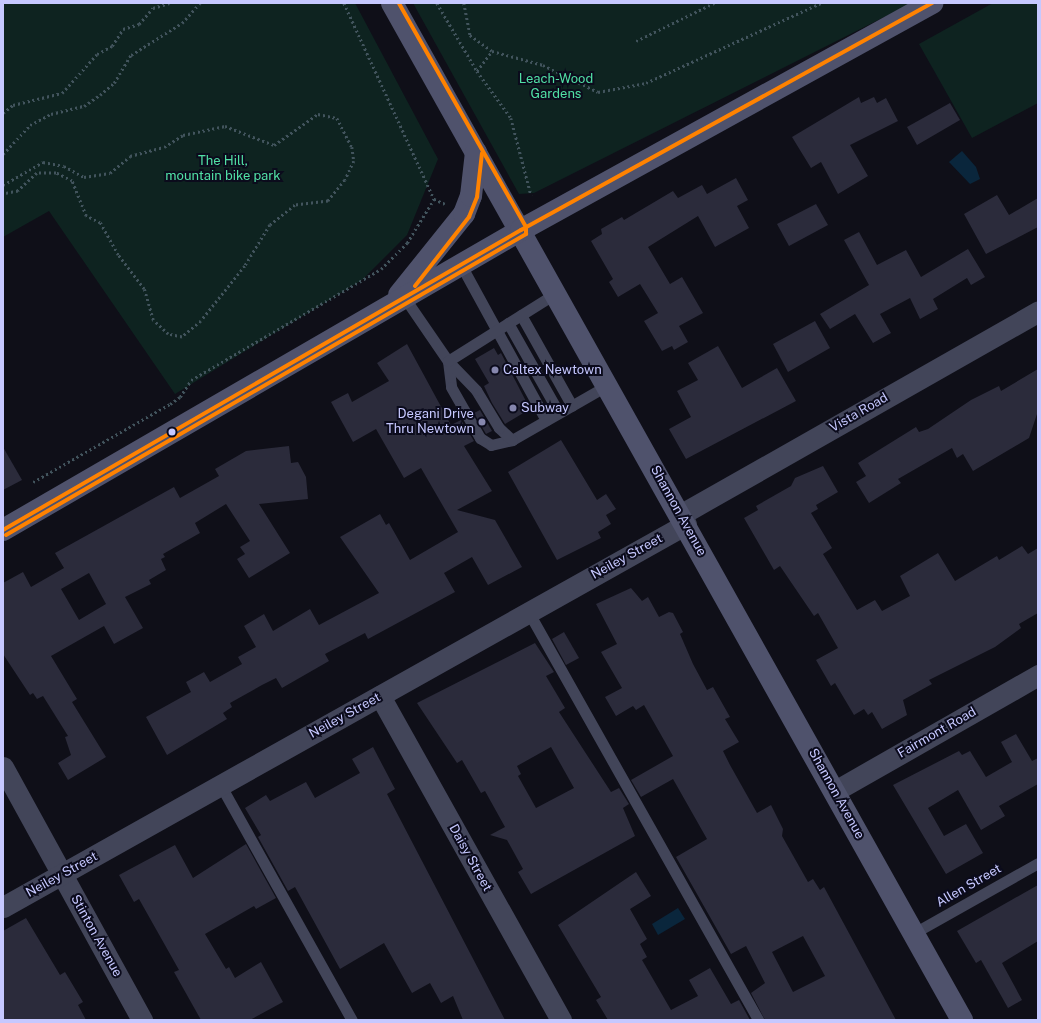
<!DOCTYPE html>
<style>
body{margin:0}
#map{position:relative;width:1041px;height:1023px;overflow:hidden;background:#0f0f18;font-family:"Public Sans",sans-serif}
div>[style]{position:absolute}
[style*='--x']{left:calc(var(--x)*1px);top:calc(var(--y)*1px);width:calc(var(--w)*1px);rotate:calc(var(--a)*1deg)}
.green>*{inset:0;background:#0e2320}
.water>*{inset:0;background:#0a263c}
.building>*{inset:0;background:#2b2b3b}
.path>*{height:2.5px;margin-top:-1.25px;transform-origin:0;background:repeating-linear-gradient(90deg,#42545d 0 2px,transparent 0 5px)}
.lane>*{height:11px;margin:-5.5px;padding:0 5.5px;transform-origin:5.5px;border-radius:5.5px;background:#424559}
.street>*{height:21px;margin:-10.5px;padding:0 10.5px;transform-origin:10.5px;border-radius:10.5px;background:#424559}
.secondary>*{height:22px;margin:-11px;padding:0 11px;transform-origin:11px;border-radius:11px;background:#4f526c}
.bus-1>*{height:4px;margin:-2px;padding:0 2px;transform-origin:2px;border-radius:2px;background:#ff8200}
.bus-2>*{height:4px;margin:-2px;padding:0 2px;transform-origin:2px;border-radius:2px;background:#ff8200}
.dots>*{width:11px;height:11px;translate:-50% -50%;box-sizing:border-box;border:2px solid #0b0b1c;border-radius:50%}
span{translate:-50% -50%;white-space:nowrap;text-align:center;line-height:1.15;-webkit-text-stroke:4px #0b0b1c;paint-order:stroke}
.park-label{font-size:13px;color:#51e0a5}
.poi-label{font-size:13px;color:#c6c8ff}
.left{translate:0 -50%;text-align:left}
.right{translate:-100% -50%;text-align:right}
.street-label{font-size:13px;color:#c6c8ff}
.frame{position:absolute;inset:0;border:4px solid #c6c8ff;pointer-events:none}
</style>
<div id="map">
<div class="green">
<i style="clip-path:polygon(3px 3px,355px 3px,438px 159px,407px 235px,362px 280px,175px 394px,49px 211px,3px 237px)"></i>
<i style="clip-path:polygon(413px 3px,912px 3px,534px 193px,519px 194px)"></i>
<i style="clip-path:polygon(993px 3px,1038px 3px,1038px 103px,972px 138px,919px 44px)"></i>
</div>
<div class="water">
<i style="clip-path:polygon(962px 151px,976px 167px,980px 179px,970px 184px,949px 162px)"></i>
<i style="clip-path:polygon(678px 908px,685px 919px,658px 935px,652px 924px)"></i>
</div>
<div class="building">
<i style="clip-path:polygon(859px 97px,861px 103px,874px 97px,877px 103px,886px 98px,898px 121px,850px 145px,868px 176px,838px 194px,821px 162px,811px 168px,792px 137px)"></i>
<i style="clip-path:polygon(950px 103px,960px 120px,917px 145px,907px 127px)"></i>
<i style="clip-path:polygon(736px 178px,748px 200px,737px 206px,749px 228px,715px 247px,698px 216px,648px 247px,670px 284px,682px 277px,703px 313px,679px 326px,688px 342px,674px 350px,672px 346px,662px 351px,644px 321px,658px 313px,640px 284px,618px 297px,609px 282px,613px 279px,591px 241px,602px 234px,601px 229px,622px 217px,624px 220px,673px 191px,678px 198px,702px 185px,707px 194px)"></i>
<i style="clip-path:polygon(997px 195px,1009px 215px,1038px 198px,1038px 227px,986px 254px,964px 214px)"></i>
<i style="clip-path:polygon(816px 204px,828px 225px,789px 246px,777px 224px)"></i>
<i style="clip-path:polygon(859px 232px,877px 265px,906px 250px,921px 277px,968px 249px,985px 277px,971px 285px,967px 278px,933px 299px,938px 309px,920px 319px,910px 298px,880px 314px,891px 333px,873px 343px,855px 314px,830px 329px,820px 314px,869px 285px,844px 240px)"></i>
<i style="clip-path:polygon(815px 321px,830px 348px,788px 372px,773px 344px)"></i>
<i style="clip-path:polygon(407px 344px,451px 425px,461px 420px,474px 441px,464px 446px,492px 491px,457px 510px,495px 520px,522px 567px,488px 585px,472px 557px,444px 573px,455px 592px,368px 639px,365px 633px,325px 654px,329px 661px,282px 688px,276px 678px,262px 685px,230px 703px,232px 707px,223px 713px,227px 719px,167px 755px,146px 717px,191px 692px,186px 682px,204px 672px,210px 682px,242px 664px,238px 657px,256px 647px,244px 626px,264px 614px,273px 631px,310px 609px,319px 625px,379px 593px,340px 537px,380px 514px,386px 525px,389px 523px,410px 560px,458px 532px,421px 468px,404px 478px,376px 429px,353px 442px,331px 402px,348px 393px,352px 402px,389px 381px,377px 363px)"></i>
<i style="clip-path:polygon(718px 346px,742px 388px,777px 368px,796px 401px,686px 459px,669px 429px,691px 417px,677px 391px,698px 380px,688px 363px)"></i>
<i style="clip-path:polygon(494px 348px,498px 355px,501px 353px,530px 409px,505px 424px,492px 403px,484px 386px,489px 383px,475px 359px)"></i>
<i style="clip-path:polygon(1038px 369px,1038px 411px,1029px 438px,973px 471px,963px 454px,957px 458px,952px 448px,898px 479px,901px 483px,869px 503px,856px 482px,866px 476px,858px 463px,916px 427px,919px 432px,928px 429px,971px 400px,999px 386px,1001px 391px)"></i>
<i style="clip-path:polygon(480px 410px,492px 431px,486px 434px,474px 413px)"></i>
<i style="clip-path:polygon(561px 440px,597px 500px,606px 494px,616px 509px,606px 515px,611px 524px,598px 532px,601px 538px,557px 560px,508px 472px)"></i>
<i style="clip-path:polygon(evenodd,289px 446px,291px 463px,298px 462px,306px 477px,308px 499px,259px 504px,290px 553px,249px 578px,237px 559px,245px 554px,240px 547px,250px 541px,226px 504px,195px 523px,200px 533px,163px 554px,165px 557px,161px 559px,166px 570px,149px 580px,151px 584px,125px 597px,143px 628px,114px 644px,104px 626px,51px 656px,77px 699px,72px 702px,106px 757px,68px 780px,58px 763px,71px 755px,65px 737px,68px 736px,43px 696px,37px 699px,33px 693px,30px 695px,3px 654px,3px 583px,23px 572px,31px 587px,64px 568px,55px 553px,174px 487px,180px 498px,219px 476px,215px 469px,246px 451px,289px 446px,89px 573px,106px 604px,79px 620px,61px 589px,89px 573px)"></i>
<i style="clip-path:polygon(3px 447px,22px 480px,3px 490px)"></i>
<i style="clip-path:polygon(823px 466px,838px 492px,816px 505px,818px 509px,811px 513px,832px 548px,823px 554px,857px 610px,875px 600px,882px 611px,910px 596px,900px 576px,938px 553px,955px 581px,997px 556px,999px 560px,1022px 546px,1028px 554px,1038px 548px,1038px 613px,1019px 624px,1021px 628px,995px 647px,929px 680px,932px 684px,903px 700px,907px 715px,882px 729px,872px 712px,868px 715px,864px 709px,854px 715px,835px 683px,831px 686px,816px 660px,838px 648px,818px 613px,814px 616px,780px 566px,774px 570px,744px 518px,758px 510px,756px 506px,791px 486px,795px 478px)"></i>
<i style="clip-path:polygon(evenodd,631px 588px,642px 601px,648px 597px,659px 617px,669px 612px,673px 613px,683px 632px,680px 634px,693px 664px,707px 690px,713px 687px,730px 717px,725px 719px,739px 742px,723px 751px,730px 765px,757px 813px,771px 805px,783px 829px,782px 836px,808px 882px,813px 879px,820px 890px,824px 887px,896px 1020px,765px 1020px,751px 993px,765px 983px,746px 946px,731px 954px,676px 857px,707px 839px,673px 779px,641px 797px,631px 780px,673px 756px,644px 705px,636px 710px,633px 706px,616px 716px,605px 697px,622px 688px,601px 652px,617px 644px,596px 604px,631px 588px,803px 936px,825px 976px,793px 992px,772px 952px,803px 936px)"></i>
<i style="clip-path:polygon(564px 632px,579px 658px,566px 665px,552px 639px)"></i>
<i style="clip-path:polygon(evenodd,535px 643px,554px 672px,546px 676px,565px 708px,559px 712px,611px 792px,619px 788px,629px 804px,623px 808px,635px 836px,531px 894px,518px 872px,523px 869px,507px 840px,490px 835px,505px 827px,485px 791px,481px 793px,462px 760px,457px 763px,417px 703px,535px 643px,551px 747px,574px 788px,536px 808px,518px 776px,521px 774px,517px 766px,551px 747px)"></i>
<i style="clip-path:polygon(1016px 734px,1032px 761px,1038px 758px,1038px 784px,999px 806px,1005px 816px,981px 830px,958px 790px,928px 808px,944px 836px,966px 824px,983px 853px,946px 874px,893px 785px,959px 751px,962px 755px,970px 751px,986px 777px,1012px 762px,1001px 742px)"></i>
<i style="clip-path:polygon(373px 747px,395px 789px,387px 794px,505px 1020px,463px 1020px,453px 996px,441px 1003px,430px 983px,412px 993px,384px 943px,340px 969px,295px 887px,288px 891px,258px 837px,261px 835px,245px 808px,266px 795px,270px 801px,306px 782px,315px 798px,360px 773px,352px 759px)"></i>
<i style="clip-path:polygon(246px 844px,276px 898px,256px 909px,254px 906px,205px 934px,226px 969px,229px 967px,235px 978px,261px 962px,283px 1002px,250px 1020px,201px 1020px,174px 972px,179px 970px,139px 899px,134px 902px,119px 875px,175px 845px,193px 878px)"></i>
<i style="clip-path:polygon(636px 872px,651px 896px,630px 909px,647px 939px,640px 944px,647px 957px,642px 960px,671px 1010px,698px 996px,689px 980px,710px 968px,731px 1004px,739px 1000px,750px 1020px,608px 1020px,596px 1000px,601px 997px,558px 925px)"></i>
<i style="clip-path:polygon(1038px 885px,1038px 941px,1002px 963px,1022px 1000px,1008px 1008px,981px 960px,976px 963px,957px 931px)"></i>
<i style="clip-path:polygon(26px 918px,60px 975px,65px 972px,83px 1002px,78px 1005px,86px 1020px,3px 1020px,3px 931px)"></i>
</div>
<div class="path">
<i style="--x:344;--y:3;--w:216;--a:65.3"></i>
<i style="--x:434;--y:199;--w:12;--a:24"></i>
<i style="--x:437;--y:3;--w:79;--a:59.5"></i>
<i style="--x:477;--y:71;--w:58;--a:54.1"></i>
<i style="--x:511;--y:118;--w:80;--a:75.4"></i>
<i style="--x:464;--y:3;--w:33;--a:79"></i>
<i style="--x:470;--y:35;--w:27;--a:36"></i>
<i style="--x:636;--y:41;--w:87;--a:-26"></i>
<i style="--x:477;--y:71;--w:25;--a:-53"></i>
<i style="--x:492;--y:51;--w:53;--a:15.4"></i>
<i style="--x:543;--y:65;--w:61;--a:26.1"></i>
<i style="--x:598;--y:92;--w:49;--a:-10.6"></i>
<i style="--x:646;--y:83;--w:192;--a:-24.6"></i>
<i style="--x:3;--y:113;--w:13;--a:-39"></i>
<i style="--x:13;--y:105;--w:50;--a:-13.8"></i>
<i style="--x:62;--y:93;--w:52;--a:-48.1"></i>
<i style="--x:97;--y:54;--w:17;--a:-28"></i>
<i style="--x:112;--y:46;--w:20;--a:-57"></i>
<i style="--x:123;--y:29;--w:17;--a:-17"></i>
<i style="--x:139;--y:24;--w:21;--a:-49"></i>
<i style="--x:153;--y:8;--w:17;--a:-17"></i>
<i style="--x:3;--y:154;--w:40;--a:-47"></i>
<i style="--x:30;--y:125;--w:24;--a:-28"></i>
<i style="--x:51;--y:114;--w:34;--a:-14"></i>
<i style="--x:84;--y:106;--w:19;--a:-35"></i>
<i style="--x:100;--y:95;--w:18;--a:-41"></i>
<i style="--x:114;--y:83;--w:33;--a:-59"></i>
<i style="--x:131;--y:55;--w:60;--a:-32.1"></i>
<i style="--x:182;--y:23;--w:27;--a:-48"></i>
<i style="--x:3;--y:185;--w:46;--a:-29.9"></i>
<i style="--x:43;--y:162;--w:21;--a:11"></i>
<i style="--x:64;--y:166;--w:23;--a:29"></i>
<i style="--x:84;--y:177;--w:26;--a:-9"></i>
<i style="--x:110;--y:173;--w:26;--a:-40"></i>
<i style="--x:130;--y:156;--w:35;--a:-15"></i>
<i style="--x:164;--y:147;--w:22;--a:-32"></i>
<i style="--x:183;--y:135;--w:43;--a:-12.1"></i>
<i style="--x:225;--y:126;--w:53;--a:21.2"></i>
<i style="--x:274;--y:145;--w:54;--a:-35.2"></i>
<i style="--x:318;--y:114;--w:19;--a:12"></i>
<i style="--x:337;--y:118;--w:33;--a:63"></i>
<i style="--x:352;--y:147;--w:14;--a:82"></i>
<i style="--x:354;--y:161;--w:21;--a:115"></i>
<i style="--x:345;--y:180;--w:27;--a:129"></i>
<i style="--x:328;--y:201;--w:33;--a:173"></i>
<i style="--x:295;--y:205;--w:32;--a:141"></i>
<i style="--x:270;--y:225;--w:48;--a:121.4"></i>
<i style="--x:245;--y:266;--w:70;--a:128.7"></i>
<i style="--x:201;--y:321;--w:25;--a:140"></i>
<i style="--x:182;--y:337;--w:14;--a:-168"></i>
<i style="--x:168;--y:334;--w:21;--a:-137"></i>
<i style="--x:153;--y:320;--w:32;--a:-106"></i>
<i style="--x:144;--y:289;--w:43;--a:-127.4"></i>
<i style="--x:118;--y:255;--w:37;--a:-119"></i>
<i style="--x:100;--y:223;--w:16;--a:-153"></i>
<i style="--x:86;--y:216;--w:38;--a:-112"></i>
<i style="--x:72;--y:181;--w:18;--a:-153"></i>
<i style="--x:56;--y:173;--w:19;--a:180"></i>
<i style="--x:37;--y:173;--w:26;--a:137"></i>
<i style="--x:18;--y:191;--w:15;--a:169"></i>
<i style="--x:33;--y:482;--w:158;--a:-29.7"></i>
<i style="--x:170;--y:404;--w:12;--a:-35"></i>
<i style="--x:180;--y:397;--w:20;--a:-57"></i>
<i style="--x:191;--y:380;--w:220;--a:-30.3"></i>
<i style="--x:381;--y:269;--w:37;--a:-45"></i>
<i style="--x:407;--y:243;--w:52;--a:-58.5"></i>
</div>
<div class="lane">
<i style="--x:461;--y:265;--w:177;--a:61.3"></i>
<i style="--x:404;--y:297;--w:78;--a:55.5"></i>
<i style="--x:448;--y:361;--w:26;--a:83"></i>
<i style="--x:451;--y:387;--w:59;--a:60.4"></i>
<i style="--x:480;--y:438;--w:13;--a:32"></i>
<i style="--x:491;--y:445;--w:22;--a:-13"></i>
<i style="--x:512;--y:440;--w:111;--a:-29.8"></i>
<i style="--x:521;--y:315;--w:104;--a:60.7"></i>
<i style="--x:508;--y:323;--w:103;--a:60.5"></i>
<i style="--x:512;--y:440;--w:18;--a:-137"></i>
<i style="--x:499;--y:428;--w:44;--a:-121.2"></i>
<i style="--x:476;--y:390;--w:40;--a:-134"></i>
<i style="--x:448;--y:361;--w:128;--a:-32.2"></i>
<i style="--x:529;--y:613;--w:467;--a:60.6"></i>
<i style="--x:221;--y:786;--w:268;--a:60.8"></i>
<i style="--x:914;--y:933;--w:142;--a:-29.4"></i>
</div>
<div class="street">
<i style="--x:680;--y:515;--w:412;--a:-29.6"></i>
<i style="--x:380;--y:696;--w:371;--a:60.8"></i>
<i style="--x:3;--y:767;--w:289;--a:61.2"></i>
<i style="--x:835;--y:791;--w:234;--a:-29.7"></i>
<i style="--x:3;--y:907;--w:783;--a:-29.28"></i>
</div>
<div class="secondary">
<i style="--x:392;--y:3;--w:1166;--a:60.73"></i>
<i style="--x:399;--y:295;--w:104;--a:-51.3"></i>
<i style="--x:464;--y:214;--w:19;--a:-69"></i>
<i style="--x:471;--y:196;--w:44;--a:-83.5"></i>
<i style="--x:3;--y:530;--w:599;--a:-30.08"></i>
<i style="--x:521;--y:230;--w:470;--a:-28.9"></i>
</div>
<div class="bus-1">
<i style="--x:3;--y:530;--w:599;--a:-30.08"></i>
<i style="--x:521;--y:230;--w:470;--a:-28.9"></i>
</div>
<div class="bus-2">
<i style="--x:415;--y:286;--w:88;--a:-52"></i>
<i style="--x:469;--y:217;--w:22;--a:-68"></i>
<i style="--x:477;--y:197;--w:44;--a:-83.5"></i>
<i style="--x:6;--y:535;--w:601;--a:-30.06"></i>
<i style="--x:526;--y:234;--w:7;--a:-90"></i>
<i style="--x:526;--y:227;--w:257;--a:-119.6"></i>
</div>
<div class="dots">
<i style="left:495px;top:370px;background:#8687ae"></i>
<i style="left:513px;top:408px;background:#8687ae"></i>
<i style="left:482px;top:422px;background:#8687ae"></i>
<i style="left:172px;top:432px;background:#c6c8ff"></i>
</div>
<div class="park-label">
<span style="left:556px;top:87px">Leach-Wood<br>Gardens</span>
<span style="left:223px;top:169px">The Hill,<br>mountain bike park</span>
</div>
<div class="poi-label">
<span class="left" style="left:503px;top:370px">Caltex Newtown</span>
<span class="left" style="left:521px;top:408px">Subway</span>
<span class="right" style="left:474px;top:422px">Degani Drive<br>Thru Newtown</span>
</div>
<div class="street-label">
<span style="left:859px;top:413px;rotate:-30deg">Vista Road</span>
<span style="left:678px;top:511px;rotate:61deg">Shannon Avenue</span>
<span style="left:627px;top:557px;rotate:-29deg">Neiley Street</span>
<span style="left:345px;top:716px;rotate:-29deg">Neiley Street</span>
<span style="left:937px;top:733px;rotate:-30deg">Fairmont Road</span>
<span style="left:836px;top:794px;rotate:61deg">Shannon Avenue</span>
<span style="left:470px;top:858px;rotate:61deg">Daisy Street</span>
<span style="left:62px;top:875px;rotate:-29deg">Neiley Street</span>
<span style="left:969px;top:886px;rotate:-30deg">Allen Street</span>
<span style="left:96px;top:936px;rotate:61deg">Stinton Avenue</span>
</div>
<div class="frame"></div>
</div>
